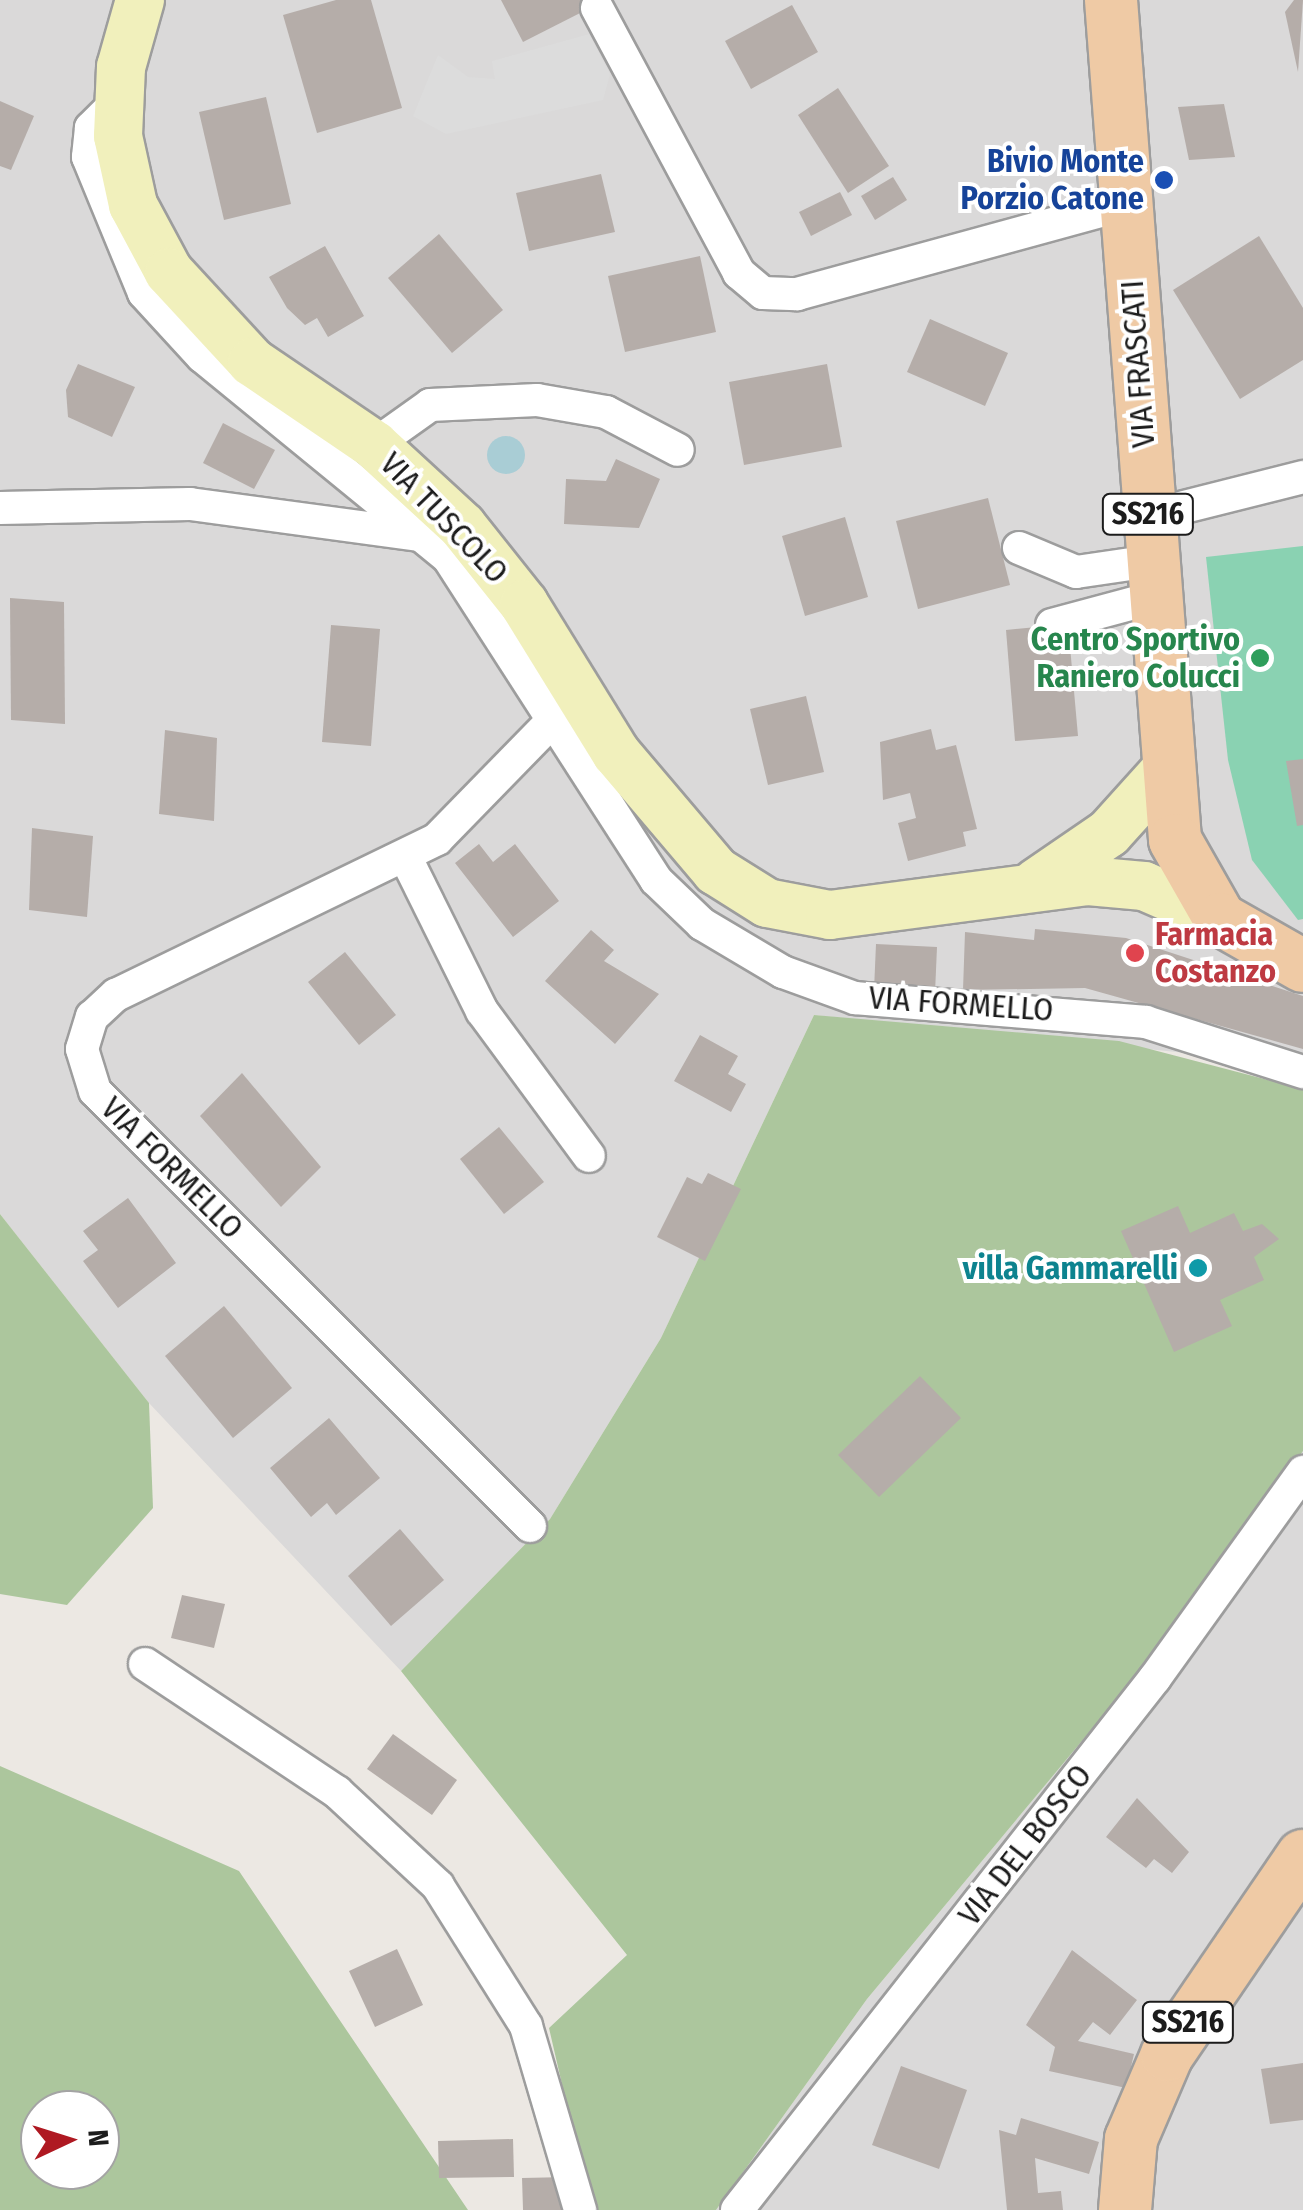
<!DOCTYPE html>
<style>
body{margin:0}
#map{position:relative;width:1303px;height:2210px;overflow:hidden;background:#ece8e3;font-family:"Fira Sans Condensed",sans-serif}
div>[style]{position:absolute}
[style*='--x']{left:calc(var(--x)*1px);top:calc(var(--y)*1px);width:calc(var(--w)*1px);rotate:calc(var(--a)*1deg)}
.residential>*{inset:0;background:#dad9d9}
.forest>*{inset:0;background:#acc69d}
.pitch>*{inset:0;background:#8ad2b2}
.parking>*{inset:0;background:#dcdcdc}
.water>*{inset:0;background:#a9cdd5}
.round{border-radius:50%}
.building>*{inset:0;background:#b5ada9}
.roads{filter:drop-shadow(2px 0 #9d9d9d) drop-shadow(-2px 0 #9d9d9d) drop-shadow(0 2px #9d9d9d) drop-shadow(0 -2px #9d9d9d)}
.street>*{height:32px;margin:-16px;padding:0 16px;transform-origin:16px;border-radius:16px;background:#fff}
.secondary>*{height:48px;margin:-24px;padding:0 24px;transform-origin:24px;border-radius:24px;background:#f1f0bc}
.primary>*{height:52px;margin:-26px;padding:0 26px;transform-origin:26px;border-radius:26px;background:#efcaa5}
.dots>*{width:28px;height:28px;translate:-50% -50%;box-sizing:border-box;border:5px solid #fff;border-radius:50%}
span{translate:-50% -50%;white-space:nowrap;text-align:center;line-height:1.15;-webkit-text-stroke:8px #fff;paint-order:stroke}
.shield-label span{padding:2px 8px;background:#fff;border:2px solid;border-radius:8px;-webkit-text-stroke-width:0}
.shield-label{font-size:30px;color:#1c1c1c;font-weight:700}
.transit-label{font-size:32px;color:#164399;font-weight:700}
.right{translate:-100% -50%;text-align:right}
.street-label{font-size:32px;color:#1c1c1c}
.leisure-label{font-size:32px;color:#27864d;font-weight:700}
.health-label{font-size:32px;color:#be3a42;font-weight:700}
.left{translate:0 -50%;text-align:left}
.culture-label{font-size:32px;color:#0d838f;font-weight:700}
.north{position:absolute;left:20px;top:2090px;width:100px;height:100px;box-sizing:border-box;background:#fff;border:2px solid #a4a4a4;border-radius:50%;rotate:86deg;font-size:28px;font-weight:700;line-height:40px;text-align:center;color:#1c1c1c}
.north::after{content:'';display:block;margin:auto;width:35px;height:45px;background:#af1922;clip-path:polygon(50% 0,100% 100%,50% 72%,0 100%)}
</style>
<div id="map">
<div class="residential">
<i style="clip-path:polygon(0 0,1303px 0,1303px 1089px,1186px 1053px,814px 1015px,661px 1338px,550px 1519px,401px 1671px,149px 1403px,0 1214px)"></i>
<i style="clip-path:polygon(1303px 1451px,1303px 2210px,716px 2210px,867px 1999px,1186px 1616px)"></i>
</div>
<div class="forest">
<i style="clip-path:polygon(814px 1015px,1119px 1041px,1303px 1089px,1303px 1451px,1186px 1616px,867px 1999px,716px 2210px,591px 2210px,549px 2028px,627px 1955px,401px 1671px,550px 1519px,661px 1338px)"></i>
<i style="clip-path:polygon(0 1214px,149px 1403px,153px 1508px,67px 1605px,0 1594px)"></i>
<i style="clip-path:polygon(evenodd,0 1766px,239px 1871px,468px 2210px,0 2210px,0 1766px,40px 2110px,100px 2110px,100px 2170px,40px 2170px,40px 2110px)"></i>
</div>
<div class="pitch">
<i style="clip-path:polygon(1303px 546px,1303px 919px,1298px 920px,1252px 860px,1228px 760px,1206px 557px)"></i>
</div>
<div class="parking">
<i style="clip-path:polygon(589px 34px,610px 74px,603px 100px,446px 134px,413px 116px,438px 55px,468px 77px,495px 79px,492px 61px)"></i>
</div>
<div class="water">
<i class="round" style="left:487px;top:436px;width:38px;height:38px"></i>
</div>
<div class="building">
<i style="clip-path:polygon(336px 0,371px 0,402px 108px,317px 133px,283px 15px)"></i>
<i style="clip-path:polygon(501px 0,581px 0,586px 10px,523px 42px)"></i>
<i style="clip-path:polygon(1294px 0,1303px 0,1298px 72px,1285px 12px)"></i>
<i style="clip-path:polygon(792px 5px,818px 52px,751px 89px,725px 41px)"></i>
<i style="clip-path:polygon(838px 88px,889px 166px,848px 193px,798px 115px)"></i>
<i style="clip-path:polygon(266px 97px,291px 204px,224px 220px,199px 112px)"></i>
<i style="clip-path:polygon(0 101px,34px 116px,11px 170px,0 166px)"></i>
<i style="clip-path:polygon(1224px 104px,1235px 157px,1189px 160px,1178px 107px)"></i>
<i style="clip-path:polygon(601px 174px,615px 232px,529px 251px,516px 193px)"></i>
<i style="clip-path:polygon(893px 177px,907px 200px,875px 220px,861px 196px)"></i>
<i style="clip-path:polygon(840px 192px,852px 215px,811px 236px,799px 212px)"></i>
<i style="clip-path:polygon(439px 234px,503px 310px,452px 353px,388px 278px)"></i>
<i style="clip-path:polygon(1259px 236px,1303px 308px,1303px 360px,1240px 399px,1173px 290px)"></i>
<i style="clip-path:polygon(325px 246px,364px 316px,328px 337px,317px 318px,305px 325px,287px 308px,269px 277px)"></i>
<i style="clip-path:polygon(700px 256px,716px 332px,625px 352px,608px 276px)"></i>
<i style="clip-path:polygon(930px 319px,1008px 353px,985px 406px,907px 372px)"></i>
<i style="clip-path:polygon(78px 364px,135px 387px,112px 437px,68px 417px,66px 390px)"></i>
<i style="clip-path:polygon(827px 364px,842px 447px,744px 465px,729px 382px)"></i>
<i style="clip-path:polygon(223px 423px,275px 450px,254px 489px,203px 463px)"></i>
<i style="clip-path:polygon(616px 459px,660px 479px,639px 528px,564px 524px,566px 479px,606px 481px)"></i>
<i style="clip-path:polygon(988px 498px,1010px 585px,918px 609px,896px 521px)"></i>
<i style="clip-path:polygon(845px 517px,868px 597px,805px 616px,782px 536px)"></i>
<i style="clip-path:polygon(10px 598px,64px 602px,65px 724px,11px 720px)"></i>
<i style="clip-path:polygon(1068px 624px,1078px 736px,1015px 741px,1006px 630px)"></i>
<i style="clip-path:polygon(331px 625px,380px 629px,371px 746px,322px 742px)"></i>
<i style="clip-path:polygon(806px 696px,824px 772px,768px 785px,750px 709px)"></i>
<i style="clip-path:polygon(931px 729px,936px 750px,956px 745px,977px 829px,963px 832px,966px 846px,908px 861px,898px 823px,916px 818px,910px 793px,883px 800px,880px 742px)"></i>
<i style="clip-path:polygon(165px 730px,217px 738px,214px 821px,159px 814px)"></i>
<i style="clip-path:polygon(1303px 759px,1303px 825px,1297px 826px,1286px 761px)"></i>
<i style="clip-path:polygon(32px 828px,93px 836px,87px 917px,29px 910px)"></i>
<i style="clip-path:polygon(479px 844px,493px 862px,515px 844px,559px 901px,513px 937px,455px 863px)"></i>
<i style="clip-path:polygon(1035px 929px,1126px 938px,1303px 996px,1303px 1049px,1085px 988px,963px 990px,965px 932px,1034px 940px)"></i>
<i style="clip-path:polygon(591px 930px,614px 950px,604px 961px,659px 994px,615px 1044px,545px 981px)"></i>
<i style="clip-path:polygon(876px 944px,937px 947px,935px 993px,874px 990px)"></i>
<i style="clip-path:polygon(345px 952px,396px 1015px,359px 1045px,308px 982px)"></i>
<i style="clip-path:polygon(700px 1035px,738px 1056px,728px 1074px,746px 1084px,731px 1112px,674px 1081px)"></i>
<i style="clip-path:polygon(242px 1073px,321px 1167px,281px 1207px,200px 1116px)"></i>
<i style="clip-path:polygon(499px 1127px,544px 1182px,504px 1214px,460px 1159px)"></i>
<i style="clip-path:polygon(708px 1173px,741px 1189px,705px 1261px,657px 1237px,687px 1177px,702px 1184px)"></i>
<i style="clip-path:polygon(128px 1198px,176px 1263px,118px 1308px,83px 1261px,98px 1250px,83px 1231px)"></i>
<i style="clip-path:polygon(1178px 1206px,1190px 1233px,1234px 1213px,1243px 1231px,1262px 1224px,1279px 1239px,1254px 1257px,1264px 1280px,1220px 1300px,1232px 1326px,1174px 1352px,1121px 1231px)"></i>
<i style="clip-path:polygon(224px 1306px,292px 1388px,233px 1438px,165px 1356px)"></i>
<i style="clip-path:polygon(920px 1376px,961px 1418px,879px 1497px,838px 1455px)"></i>
<i style="clip-path:polygon(329px 1418px,380px 1478px,336px 1515px,327px 1503px,311px 1517px,270px 1468px)"></i>
<i style="clip-path:polygon(400px 1529px,444px 1580px,391px 1626px,348px 1576px)"></i>
<i style="clip-path:polygon(182px 1595px,225px 1604px,214px 1648px,171px 1638px)"></i>
<i style="clip-path:polygon(393px 1734px,457px 1780px,432px 1815px,367px 1769px)"></i>
<i style="clip-path:polygon(1137px 1798px,1189px 1852px,1172px 1873px,1154px 1859px,1146px 1868px,1106px 1837px)"></i>
<i style="clip-path:polygon(397px 1949px,423px 2005px,375px 2027px,349px 1971px)"></i>
<i style="clip-path:polygon(1072px 1950px,1137px 2000px,1110px 2035px,1093px 2022px,1078px 2041px,1134px 2054px,1126px 2088px,1049px 2071px,1055px 2047px,1026px 2025px)"></i>
<i style="clip-path:polygon(1303px 2063px,1303px 2120px,1270px 2124px,1261px 2069px)"></i>
<i style="clip-path:polygon(901px 2066px,967px 2090px,939px 2169px,872px 2145px)"></i>
<i style="clip-path:polygon(1021px 2118px,1099px 2142px,1089px 2174px,1035px 2158px,1038px 2193px,1061px 2191px,1063px 2210px,1007px 2210px,999px 2130px,1016px 2135px)"></i>
<i style="clip-path:polygon(513px 2139px,514px 2177px,439px 2178px,438px 2141px)"></i>
<i style="clip-path:polygon(568px 2177px,570px 2210px,523px 2210px,522px 2178px)"></i>
</div>
<div class="roads">
<div class="street">
<i style="--x:597;--y:8;--w:301;--a:61.8"></i>
<i style="--x:739;--y:273;--w:31;--a:40"></i>
<i style="--x:763;--y:293;--w:34;--a:2"></i>
<i style="--x:797;--y:294;--w:342;--a:-15.3"></i>
<i style="--x:117;--y:102;--w:37;--a:135"></i>
<i style="--x:91;--y:128;--w:29;--a:96"></i>
<i style="--x:88;--y:157;--w:147;--a:67.6"></i>
<i style="--x:144;--y:293;--w:86;--a:47.4"></i>
<i style="--x:202;--y:356;--w:318;--a:39.3"></i>
<i style="--x:448;--y:557;--w:384;--a:57.2"></i>
<i style="--x:656;--y:880;--w:64;--a:43.7"></i>
<i style="--x:702;--y:924;--w:94;--a:30.7"></i>
<i style="--x:783;--y:972;--w:77;--a:19.9"></i>
<i style="--x:855;--y:998;--w:292;--a:4.7"></i>
<i style="--x:1146;--y:1022;--w:165;--a:17.7"></i>
<i style="--x:374;--y:445;--w:69;--a:-35.5"></i>
<i style="--x:430;--y:405;--w:107;--a:-2.7"></i>
<i style="--x:537;--y:400;--w:70;--a:9.9"></i>
<i style="--x:606;--y:412;--w:81;--a:27.8"></i>
<i style="--x:0;--y:508;--w:190;--a:-1.2"></i>
<i style="--x:190;--y:504;--w:238;--a:7.7"></i>
<i style="--x:1148;--y:516;--w:160;--a:-14.1"></i>
<i style="--x:1019;--y:548;--w:62;--a:22.8"></i>
<i style="--x:1076;--y:572;--w:76;--a:-8.3"></i>
<i style="--x:1052;--y:625;--w:105;--a:-15"></i>
<i style="--x:406;--y:858;--w:171;--a:63.6"></i>
<i style="--x:482;--y:1011;--w:180;--a:53.6"></i>
<i style="--x:530;--y:1526;--w:615;--a:-135"></i>
<i style="--x:95;--y:1091;--w:44;--a:-107.2"></i>
<i style="--x:82;--y:1049;--w:34;--a:-73"></i>
<i style="--x:92;--y:1017;--w:33;--a:-43"></i>
<i style="--x:116;--y:995;--w:357;--a:-25.9"></i>
<i style="--x:437;--y:839;--w:169;--a:-45.7"></i>
<i style="--x:145;--y:1664;--w:231;--a:33.7"></i>
<i style="--x:337;--y:1792;--w:138;--a:42.9"></i>
<i style="--x:438;--y:1886;--w:165;--a:57.8"></i>
<i style="--x:526;--y:2026;--w:192;--a:73.6"></i>
<i style="--x:737;--y:2210;--w:677;--a:-51.84"></i>
<i style="--x:1155;--y:1678;--w:254;--a:-54.3"></i>
</div>
<div class="secondary">
<i style="--x:140;--y:0;--w:70;--a:105.8"></i>
<i style="--x:121;--y:67;--w:69;--a:92.5"></i>
<i style="--x:118;--y:136;--w:71;--a:77.7"></i>
<i style="--x:133;--y:205;--w:76;--a:61.8"></i>
<i style="--x:169;--y:272;--w:122;--a:47.3"></i>
<i style="--x:252;--y:362;--w:148;--a:34.2"></i>
<i style="--x:374;--y:445;--w:120;--a:42.6"></i>
<i style="--x:462;--y:526;--w:100;--a:51.5"></i>
<i style="--x:524;--y:604;--w:175;--a:58.3"></i>
<i style="--x:616;--y:753;--w:155;--a:49.7"></i>
<i style="--x:716;--y:871;--w:60;--a:32.1"></i>
<i style="--x:767;--y:903;--w:64;--a:10.8"></i>
<i style="--x:830;--y:915;--w:260;--a:-7.5"></i>
<i style="--x:1088;--y:881;--w:56;--a:5.1"></i>
<i style="--x:1144;--y:886;--w:83;--a:23.5"></i>
<i style="--x:1036;--y:883;--w:88;--a:-34.4"></i>
<i style="--x:1109;--y:833;--w:84;--a:-47.9"></i>
</div>
<div class="primary">
<i style="--x:1111;--y:0;--w:842;--a:85.64"></i>
<i style="--x:1175;--y:840;--w:91;--a:60.3"></i>
<i style="--x:1220;--y:919;--w:95;--a:29.5"></i>
<i style="--x:1125;--y:2210;--w:71;--a:-85.2"></i>
<i style="--x:1131;--y:2139;--w:91;--a:-66.8"></i>
<i style="--x:1167;--y:2055;--w:241;--a:-55.7"></i>
</div>
</div>
<div class="dots">
<i style="left:1164px;top:180px;background:#1a4fb4"></i>
<i style="left:1260px;top:658px;background:#2e9e5b"></i>
<i style="left:1135px;top:953px;background:#e0444e"></i>
<i style="left:1198px;top:1268px;background:#0f9aa8"></i>
</div>
<div class="shield-label">
<span style="left:1148px;top:514px">SS216</span>
<span style="left:1188px;top:2022px">SS216</span>
</div>
<div class="transit-label">
<span class="right" style="left:1144px;top:180px">Bivio Monte<br>Porzio Catone</span>
</div>
<div class="street-label">
<span style="left:1138px;top:364px;rotate:-94deg">VIA FRASCATI</span>
<span style="left:444px;top:518px;rotate:46deg">VIA TUSCOLO</span>
<span style="left:961px;top:1004px;rotate:4deg">VIA FORMELLO</span>
<span style="left:172px;top:1168px;rotate:45deg">VIA FORMELLO</span>
<span style="left:1025px;top:1845px;rotate:-52deg">VIA DEL BOSCO</span>
</div>
<div class="leisure-label">
<span class="right" style="left:1240px;top:658px">Centro Sportivo<br>Raniero Colucci</span>
</div>
<div class="health-label">
<span class="left" style="left:1155px;top:953px">Farmacia<br>Costanzo</span>
</div>
<div class="culture-label">
<span class="right" style="left:1178px;top:1268px">villa Gammarelli</span>
</div>
<div class="north">N</div>
</div>
